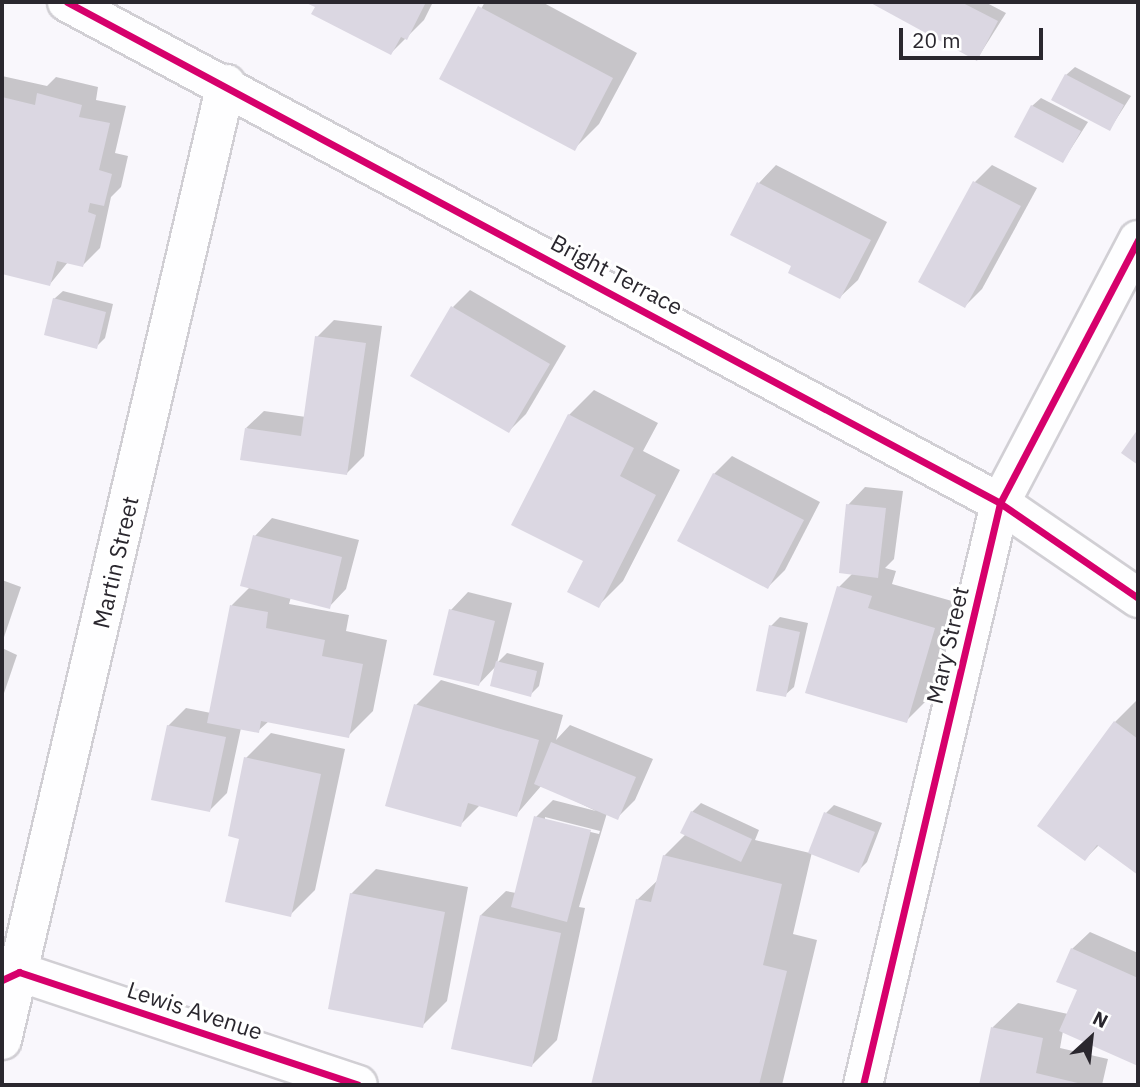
<!DOCTYPE html>
<style>
body{margin:0}
#map{position:relative;width:1140px;height:1087px;overflow:hidden;background:#f9f7fc;font-family:"IBM Plex Sans",sans-serif}
div>[style]{position:absolute}
[style*='--x']{left:calc(var(--x)*1px);top:calc(var(--y)*1px);width:calc(var(--w)*1px);rotate:calc(var(--a)*1deg)}
.shadow>*{inset:0;background:#0003}
.building>*{inset:0;background:#dbd7e2}
.roads{filter:drop-shadow(2px 0 #d1cfd4) drop-shadow(-2px 0 #d1cfd4) drop-shadow(0 2px #d1cfd4) drop-shadow(0 -2px #d1cfd4)}
.street>*{height:38px;margin:-19px;padding:0 19px;transform-origin:19px;border-radius:19px;background:#fefeff}
.cycleway>*{height:7px;margin:-3.5px;padding:0 3.5px;transform-origin:3.5px;border-radius:3.5px;background:#d6006c}
span{translate:-50% -50%;white-space:nowrap;text-align:center;line-height:1.15;-webkit-text-stroke:6px #fff;paint-order:stroke}
.street-label{font-size:23px;color:#2a272e}
.frame{position:absolute;inset:0;border:4px solid #2a272e;pointer-events:none}
.north{position:absolute;left:1056px;top:1003px;width:70px;height:70px;-webkit-text-stroke:5px #fff;paint-order:stroke;rotate:27deg;font-size:19px;font-weight:700;line-height:28px;text-align:center;color:#2a272e}
.north::after{content:'';display:block;margin:auto;width:24px;height:32px;background:#2a272e;clip-path:polygon(50% 0,100% 100%,50% 72%,0 100%)}
.scale{position:absolute;left:899px;top:28px;width:144px;height:32px;box-sizing:border-box;border:4px solid #2a272e;border-top:0;padding-left:9px;font-size:21px;line-height:24px;white-space:nowrap;color:#2a272e;-webkit-text-stroke:5px #fff;paint-order:stroke}
</style>
<div id="map">
<div class="shadow">
<i style="clip-path:polygon(310px 2px,433px 2px,424px 20px,391px 53px)"></i>
<i style="clip-path:polygon(485px 2px,542px 2px,637px 53px,599px 124px,575px 148px,441px 78px)"></i>
<i style="clip-path:polygon(872px 2px,985px 2px,1006px 13px,977px 59px)"></i>
<i style="clip-path:polygon(1075px 67px,1131px 96px,1110px 129px,1066px 75px)"></i>
<i style="clip-path:polygon(2px 76px,47px 86px,56px 77px,98px 87px,96px 100px,126px 106px,115px 153px,128px 156px,121px 187px,111px 197px,100px 248px,83px 265px,68px 262px,50px 284px,2px 272px)"></i>
<i style="clip-path:polygon(1041px 98px,1088px 122px,1063px 161px,1032px 106px)"></i>
<i style="clip-path:polygon(776px 165px,887px 222px,858px 280px,840px 297px,794px 266px,733px 234px,759px 183px)"></i>
<i style="clip-path:polygon(992px 165px,1037px 188px,982px 289px,965px 306px,920px 282px,975px 182px)"></i>
<i style="clip-path:polygon(470px 290px,566px 346px,526px 414px,509px 431px,453px 307px)"></i>
<i style="clip-path:polygon(63px 291px,113px 304px,105px 338px,96px 347px,54px 299px)"></i>
<i style="clip-path:polygon(334px 320px,382px 326px,364px 456px,347px 473px,246px 428px,264px 411px,306px 417px,317px 337px)"></i>
<i style="clip-path:polygon(594px 390px,658px 423px,643px 451px,680px 470px,623px 581px,598px 606px,585px 560px,569px 415px)"></i>
<i style="clip-path:polygon(732px 456px,820px 502px,785px 570px,768px 587px,680px 541px,714px 474px)"></i>
<i style="clip-path:polygon(865px 487px,903px 491px,894px 559px,885px 568px,896px 571px,892px 584px,959px 603px,931px 696px,906px 721px,839px 587px,853px 573px,848px 505px)"></i>
<i style="clip-path:polygon(272px 518px,359px 540px,346px 589px,329px 607px,291px 597px,289px 604px,349px 615px,346px 631px,387px 640px,373px 711px,348px 736px,269px 721px,258px 731px,241px 728px,227px 793px,210px 810px,168px 726px,186px 708px,211px 713px,232px 605px,250px 587px,255px 536px)"></i>
<i style="clip-path:polygon(2px 580px,21px 587px,2px 643px)"></i>
<i style="clip-path:polygon(468px 592px,512px 603px,497px 663px,507px 653px,544px 663px,539px 686px,530px 695px,497px 665px,479px 684px,451px 610px)"></i>
<i style="clip-path:polygon(780px 617px,808px 623px,794px 687px,785px 695px,771px 626px)"></i>
<i style="clip-path:polygon(2px 648px,17px 655px,2px 699px)"></i>
<i style="clip-path:polygon(evenodd,441px 680px,563px 715px,556px 740px,570px 725px,653px 759px,635px 800px,618px 817px,607px 813px,579px 907px,585px 908px,557px 1040px,532px 1065px,481px 915px,506px 891px,516px 893px,536px 817px,553px 800px,596px 811px,542px 785px,516px 815px,480px 805px,460px 825px,416px 705px,441px 680px,545px 817px,600px 831px,599px 834px,545px 821px,545px 817px)"></i>
<i style="clip-path:polygon(1138px 699px,1138px 873px,1100px 844px,1085px 859px,1115px 722px)"></i>
<i style="clip-path:polygon(271px 733px,345px 749px,315px 890px,290px 915px,241px 837px,246px 758px)"></i>
<i style="clip-path:polygon(701px 803px,759px 830px,755px 840px,810px 853px,826px 813px,834px 805px,882px 823px,867px 862px,858px 871px,812px 852px,793px 934px,817px 940px,782px 1085px,592px 1085px,637px 900px,659px 879px,664px 856px,686px 834px,692px 812px)"></i>
<i style="clip-path:polygon(376px 869px,468px 887px,447px 1001px,422px 1026px,351px 894px)"></i>
<i style="clip-path:polygon(1090px 932px,1138px 953px,1138px 1064px,1063px 1031px,1060px 1048px,1108px 1059px,1102px 1085px,981px 1085px,993px 1027px,1018px 1003px,1068px 1014px,1079px 989px,1072px 949px)"></i>
</div>
<div class="building">
<i style="clip-path:polygon(304px 2px,426px 2px,407px 40px,401px 37px,391px 55px,311px 14px,315px 7px)"></i>
<i style="clip-path:polygon(869px 2px,961px 2px,998px 21px,977px 61px)"></i>
<i style="clip-path:polygon(478px 6px,613px 78px,575px 151px,439px 79px)"></i>
<i style="clip-path:polygon(1065px 74px,1124px 105px,1110px 131px,1051px 100px)"></i>
<i style="clip-path:polygon(37px 93px,82px 105px,79px 117px,110px 123px,99px 170px,112px 174px,104px 206px,90px 203px,88px 212px,96px 215px,83px 267px,57px 261px,50px 286px,2px 274px,2px 97px,35px 105px)"></i>
<i style="clip-path:polygon(1031px 105px,1081px 131px,1063px 163px,1014px 137px)"></i>
<i style="clip-path:polygon(973px 181px,1021px 206px,965px 308px,918px 282px)"></i>
<i style="clip-path:polygon(757px 182px,871px 240px,840px 299px,788px 273px,791px 266px,730px 235px)"></i>
<i style="clip-path:polygon(53px 298px,106px 312px,97px 349px,44px 335px)"></i>
<i style="clip-path:polygon(451px 306px,550px 364px,509px 433px,410px 376px)"></i>
<i style="clip-path:polygon(315px 336px,366px 343px,347px 475px,240px 460px,245px 428px,301px 436px)"></i>
<i style="clip-path:polygon(568px 414px,634px 448px,620px 476px,656px 495px,599px 608px,567px 592px,583px 561px,511px 525px)"></i>
<i style="clip-path:polygon(1138px 429px,1138px 465px,1121px 453px)"></i>
<i style="clip-path:polygon(713px 473px,804px 520px,768px 589px,677px 541px)"></i>
<i style="clip-path:polygon(846px 504px,886px 508px,878px 578px,839px 573px)"></i>
<i style="clip-path:polygon(253px 535px,342px 557px,330px 609px,240px 586px)"></i>
<i style="clip-path:polygon(837px 586px,872px 596px,868px 608px,935px 628px,907px 723px,805px 693px)"></i>
<i style="clip-path:polygon(230px 605px,268px 612px,266px 628px,325px 640px,322px 656px,363px 664px,349px 738px,261px 721px,259px 733px,207px 723px)"></i>
<i style="clip-path:polygon(449px 609px,495px 621px,479px 686px,433px 675px)"></i>
<i style="clip-path:polygon(769px 625px,800px 632px,786px 697px,756px 691px)"></i>
<i style="clip-path:polygon(496px 661px,537px 671px,531px 697px,490px 686px)"></i>
<i style="clip-path:polygon(414px 704px,539px 740px,517px 817px,468px 803px,461px 827px,385px 806px)"></i>
<i style="clip-path:polygon(1114px 721px,1138px 739px,1138px 875px,1097px 845px,1085px 861px,1037px 826px)"></i>
<i style="clip-path:polygon(167px 725px,226px 737px,210px 812px,151px 800px)"></i>
<i style="clip-path:polygon(551px 742px,636px 777px,618px 820px,534px 784px)"></i>
<i style="clip-path:polygon(244px 757px,321px 774px,291px 917px,225px 902px,239px 839px,228px 836px)"></i>
<i style="clip-path:polygon(691px 811px,752px 839px,741px 862px,680px 833px)"></i>
<i style="clip-path:polygon(824px 812px,875px 832px,859px 873px,808px 853px)"></i>
<i style="clip-path:polygon(534px 816px,591px 830px,567px 922px,511px 907px)"></i>
<i style="clip-path:polygon(663px 855px,782px 884px,763px 965px,787px 971px,759px 1085px,591px 1085px,636px 899px,651px 902px)"></i>
<i style="clip-path:polygon(350px 893px,445px 912px,423px 1028px,328px 1009px)"></i>
<i style="clip-path:polygon(480px 915px,561px 933px,532px 1067px,451px 1049px)"></i>
<i style="clip-path:polygon(1071px 948px,1138px 978px,1138px 1066px,1059px 1031px,1077px 990px,1056px 982px)"></i>
<i style="clip-path:polygon(991px 1027px,1043px 1038px,1036px 1073px,1086px 1085px,979px 1085px)"></i>
</div>
<div class="roads">
<div class="street">
<i style="--x:67;--y:2;--w:1059;--a:28.23"></i>
<i style="--x:1000;--y:503;--w:168;--a:34.5"></i>
<i style="--x:19;--y:972;--w:357;--a:18.4"></i>
<i style="--x:2;--y:1040;--w:982;--a:-76.81"></i>
<i style="--x:863;--y:1085;--w:598;--a:-76.75"></i>
<i style="--x:1000;--y:503;--w:297;--a:-62.3"></i>
</div>
</div>
<div class="cycleway">
<i style="--x:67;--y:2;--w:1059;--a:28.23"></i>
<i style="--x:1000;--y:503;--w:168;--a:34.5"></i>
<i style="--x:2;--y:980;--w:19;--a:-25"></i>
<i style="--x:19;--y:972;--w:357;--a:18.4"></i>
<i style="--x:863;--y:1085;--w:598;--a:-76.75"></i>
<i style="--x:1000;--y:503;--w:297;--a:-62.3"></i>
</div>
<div class="street-label">
<span style="left:617px;top:274px;rotate:28deg">Bright Terrace</span>
<span style="left:115px;top:562px;rotate:-77deg">Martin Street</span>
<span style="left:947px;top:645px;rotate:-77deg">Mary Street</span>
<span style="left:195px;top:1010px;rotate:18deg">Lewis Avenue</span>
</div>
<div class="frame"></div>
<div class="north">N</div>
<div class="scale">20 m</div>
</div>
